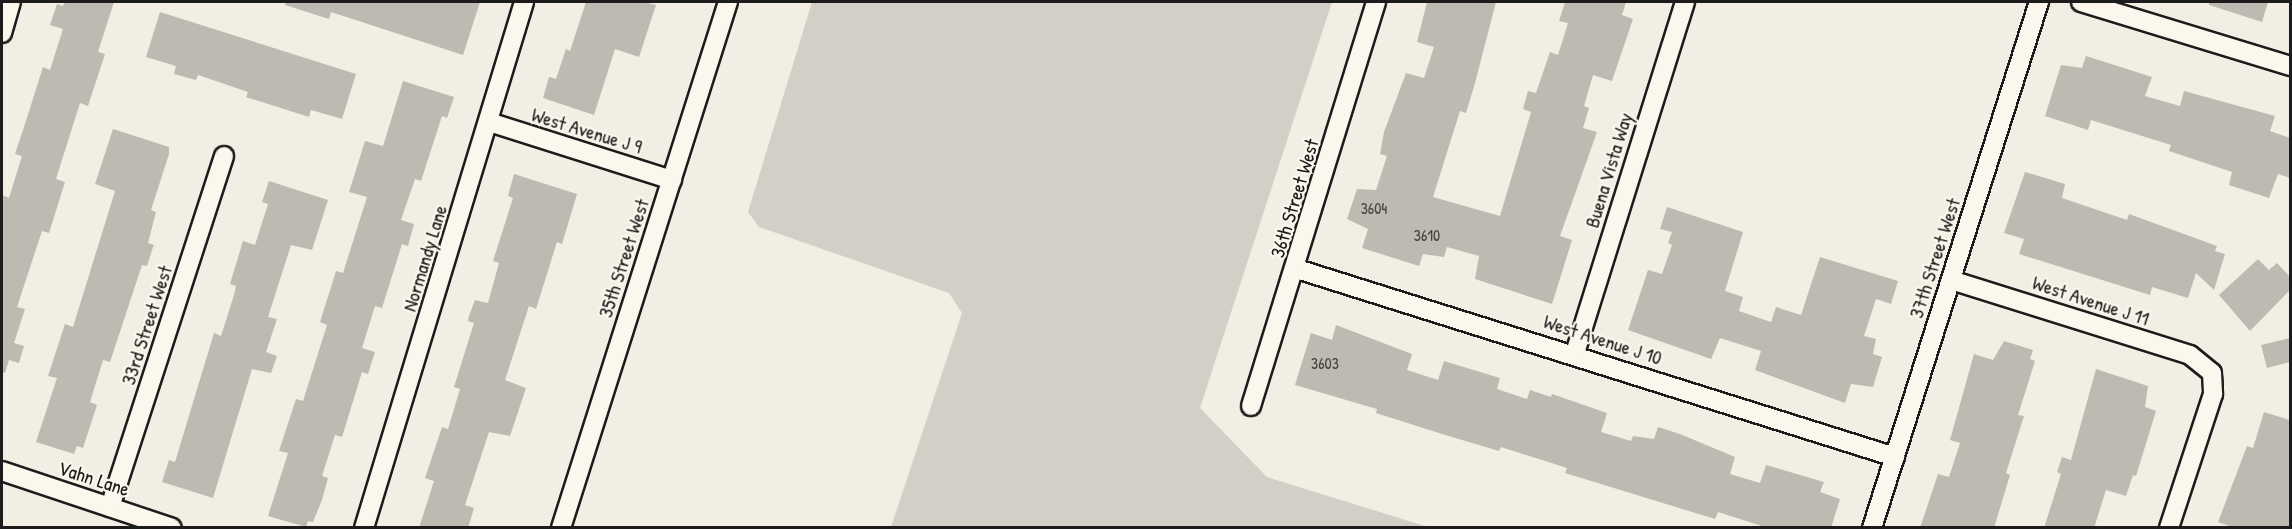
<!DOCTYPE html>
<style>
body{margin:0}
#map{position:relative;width:2292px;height:529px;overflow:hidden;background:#f2eee4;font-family:"Patrick Hand",sans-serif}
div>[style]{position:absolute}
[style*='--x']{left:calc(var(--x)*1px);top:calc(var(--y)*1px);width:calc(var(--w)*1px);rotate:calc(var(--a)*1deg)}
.green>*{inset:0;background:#d2cfc6}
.building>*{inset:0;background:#bdbab1}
.roads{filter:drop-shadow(2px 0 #1c1c1c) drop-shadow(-2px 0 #1c1c1c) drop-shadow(0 2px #1c1c1c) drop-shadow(0 -2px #1c1c1c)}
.street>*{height:18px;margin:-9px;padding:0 9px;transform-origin:9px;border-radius:9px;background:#fbf7ec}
span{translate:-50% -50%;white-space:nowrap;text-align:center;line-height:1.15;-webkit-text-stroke:4.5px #fbf7ec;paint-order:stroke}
.number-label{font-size:16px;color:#444441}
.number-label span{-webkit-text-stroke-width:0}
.street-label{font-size:20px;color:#1c1c1c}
.frame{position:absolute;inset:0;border:3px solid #1c1c1c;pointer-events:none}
</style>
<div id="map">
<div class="green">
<i style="clip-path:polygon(812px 2px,1332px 2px,1200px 408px,1267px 477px,1428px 527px,891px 527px,962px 313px,949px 293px,759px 227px,748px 212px)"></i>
</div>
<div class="building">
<i style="clip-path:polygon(65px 2px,114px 2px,98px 52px,105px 54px,88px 106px,80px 103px,56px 179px,65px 182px,49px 233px,42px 231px,17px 307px,25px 309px,14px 343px,24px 346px,19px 363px,9px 360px,5px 373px,2px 372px,2px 195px,9px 198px,22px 156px,15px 154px,25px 124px,43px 67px,50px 70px,63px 29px,50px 25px,57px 4px,63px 6px)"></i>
<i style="clip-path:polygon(286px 2px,480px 2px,463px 55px,331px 12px,329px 19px,285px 5px)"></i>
<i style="clip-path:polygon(586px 2px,644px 2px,656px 5px,639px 57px,615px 49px,594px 115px,543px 98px,549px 77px,556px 79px,566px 49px,570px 51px)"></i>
<i style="clip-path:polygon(1427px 2px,1496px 2px,1475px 83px,1466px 113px,1460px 111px,1433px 197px,1500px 216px,1531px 112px,1523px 109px,1528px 91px,1536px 93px,1550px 52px,1558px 55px,1568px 23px,1559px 21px,1565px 2px,1626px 2px,1622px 15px,1633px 19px,1612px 81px,1593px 75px,1584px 106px,1589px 108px,1583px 128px,1597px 132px,1560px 236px,1572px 240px,1552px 304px,1475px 279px,1479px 256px,1447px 247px,1444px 257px,1423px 254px,1419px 266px,1362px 248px,1368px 229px,1347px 219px,1357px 189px,1376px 190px,1387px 156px,1380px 154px,1384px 132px,1406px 73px,1424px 78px,1434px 47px,1417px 42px)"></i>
<i style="clip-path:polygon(2209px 2px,2268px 2px,2262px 22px,2209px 5px)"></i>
<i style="clip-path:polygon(160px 12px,356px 74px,342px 119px,311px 110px,309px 117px,246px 97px,248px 92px,198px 75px,196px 80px,174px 74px,176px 66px,146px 57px)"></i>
<i style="clip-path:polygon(2086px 56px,2152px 77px,2145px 96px,2180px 106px,2184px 91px,2275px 116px,2270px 131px,2290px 138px,2290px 178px,2278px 174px,2269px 198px,2229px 185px,2232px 172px,2169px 151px,2171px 145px,2091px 120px,2088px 130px,2045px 116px,2061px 65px,2082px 68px)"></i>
<i style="clip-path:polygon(403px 81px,454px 97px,447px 118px,442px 116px,421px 181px,415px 179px,401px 220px,414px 224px,408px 246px,402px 244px,382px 308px,375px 306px,362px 348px,375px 352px,368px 374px,362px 372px,342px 437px,335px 435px,322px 476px,328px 478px,322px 500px,313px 522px,308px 521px,306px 527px,268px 516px,288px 453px,279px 451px,296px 399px,303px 401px,327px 325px,320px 322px,336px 271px,343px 273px,367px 197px,349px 192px,365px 141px,383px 146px)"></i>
<i style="clip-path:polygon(113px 129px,169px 147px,169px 154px,151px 210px,156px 212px,148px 243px,154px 245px,152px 250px,147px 266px,142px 265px,110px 362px,103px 360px,90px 402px,97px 405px,83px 448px,77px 446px,74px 454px,36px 442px,57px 378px,48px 376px,65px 324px,73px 327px,115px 191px,95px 184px)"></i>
<i style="clip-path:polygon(2025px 172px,2065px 184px,2062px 198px,2127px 220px,2129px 214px,2217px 246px,2215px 251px,2225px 254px,2214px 290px,2196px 273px,2188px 298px,2152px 287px,2150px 295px,2019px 254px,2024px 239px,2004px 233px)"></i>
<i style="clip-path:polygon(514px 174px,577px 194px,562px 244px,557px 242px,536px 309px,529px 306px,505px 380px,526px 388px,510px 436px,489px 432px,465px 505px,474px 508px,468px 528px,419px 528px,434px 481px,425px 478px,442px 427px,448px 429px,460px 389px,454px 387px,474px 323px,468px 321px,469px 316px,475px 300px,488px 303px,499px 263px,493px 261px,513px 198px,508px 196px)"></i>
<i style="clip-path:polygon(269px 181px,328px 200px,312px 250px,291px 245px,268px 317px,277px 319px,266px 352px,277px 356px,271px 373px,252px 369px,213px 498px,162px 482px,169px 460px,175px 462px,214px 333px,221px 336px,234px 295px,236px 286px,230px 284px,243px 241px,255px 245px,268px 204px,262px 202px)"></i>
<i style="clip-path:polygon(1667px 207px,1743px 232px,1725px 291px,1743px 297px,1739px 311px,1771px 322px,1776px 307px,1801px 315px,1820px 257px,1898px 281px,1891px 304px,1876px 299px,1864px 336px,1876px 339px,1873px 354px,1882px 357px,1873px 387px,1851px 384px,1845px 403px,1755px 370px,1761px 351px,1720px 338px,1711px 359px,1628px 330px,1648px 270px,1662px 274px,1672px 245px,1668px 243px,1672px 232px,1660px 229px)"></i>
<i style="clip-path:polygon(2258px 259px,2269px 270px,2277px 263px,2290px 277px,2290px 290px,2250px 331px,2219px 295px)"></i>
<i style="clip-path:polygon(1336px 325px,1412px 354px,1407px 370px,1438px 380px,1444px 361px,1500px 378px,1497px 389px,1527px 399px,1530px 390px,1551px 397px,1552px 394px,1607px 413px,1601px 432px,1631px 441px,1633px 436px,1654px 439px,1658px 427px,1680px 434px,1735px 457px,1730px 474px,1760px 483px,1766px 465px,1824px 482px,1820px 492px,1840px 499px,1831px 528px,1768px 528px,1718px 512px,1715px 519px,1565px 473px,1567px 468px,1501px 447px,1499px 451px,1442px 434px,1376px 413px,1377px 409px,1295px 385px,1311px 333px,1332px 340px)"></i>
<i style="clip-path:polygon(2290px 338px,2290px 362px,2267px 368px,2261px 345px)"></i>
<i style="clip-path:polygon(2004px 341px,2033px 350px,2030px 359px,2035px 361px,2018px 415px,2024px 416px,2006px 473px,2010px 475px,1994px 528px,1920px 528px,1938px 474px,1949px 477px,1960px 443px,1950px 440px,1974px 354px,1993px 360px)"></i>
<i style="clip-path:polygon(2096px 369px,2148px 386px,2145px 407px,2156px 411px,2136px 476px,2133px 475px,2126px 496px,2106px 490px,2094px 528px,2044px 528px,2061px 474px,2057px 472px,2062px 457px,2071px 460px)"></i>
<i style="clip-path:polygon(2264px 412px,2290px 420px,2290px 528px,2235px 528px,2218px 522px,2247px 446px,2253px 448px)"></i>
</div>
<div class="roads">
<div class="street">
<i style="--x:2081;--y:2;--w:219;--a:17"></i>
<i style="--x:2;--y:33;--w:32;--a:-74"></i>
<i style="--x:489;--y:122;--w:192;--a:17.6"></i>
<i style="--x:1297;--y:269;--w:627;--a:17.45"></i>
<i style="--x:1951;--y:280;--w:250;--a:17.4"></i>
<i style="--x:2190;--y:355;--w:28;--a:39"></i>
<i style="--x:2212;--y:373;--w:21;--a:87"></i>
<i style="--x:2213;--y:394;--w:141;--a:108.2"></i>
<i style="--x:1575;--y:353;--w:368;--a:-72.6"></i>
<i style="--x:1251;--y:406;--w:423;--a:-72.8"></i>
<i style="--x:2;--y:471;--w:179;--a:18.5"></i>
<i style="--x:110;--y:507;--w:369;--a:-72"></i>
<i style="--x:364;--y:528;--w:550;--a:-73.08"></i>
<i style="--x:561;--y:528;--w:552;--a:-72.39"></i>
<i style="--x:1872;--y:528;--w:552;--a:-72.39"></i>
</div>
</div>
<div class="number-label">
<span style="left:1374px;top:208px">3604</span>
<span style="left:1427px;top:235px">3610</span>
<span style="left:1325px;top:363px">3603</span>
</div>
<div class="street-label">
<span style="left:587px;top:130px;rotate:17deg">West Avenue J 9</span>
<span style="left:1608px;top:170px;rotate:-73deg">Buena Vista Way</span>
<span style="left:1294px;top:198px;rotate:-73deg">36th Street West</span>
<span style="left:424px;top:258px;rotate:-73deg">Normandy Lane</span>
<span style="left:623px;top:258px;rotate:-72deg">35th Street West</span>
<span style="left:1934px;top:258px;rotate:-72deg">37th Street West</span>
<span style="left:2091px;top:300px;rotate:18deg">West Avenue J 11</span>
<span style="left:146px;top:325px;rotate:-72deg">33rd Street West</span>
<span style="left:1603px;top:339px;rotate:18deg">West Avenue J 10</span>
<span style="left:94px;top:478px;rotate:18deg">Vahn Lane</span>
</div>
<div class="frame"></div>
</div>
